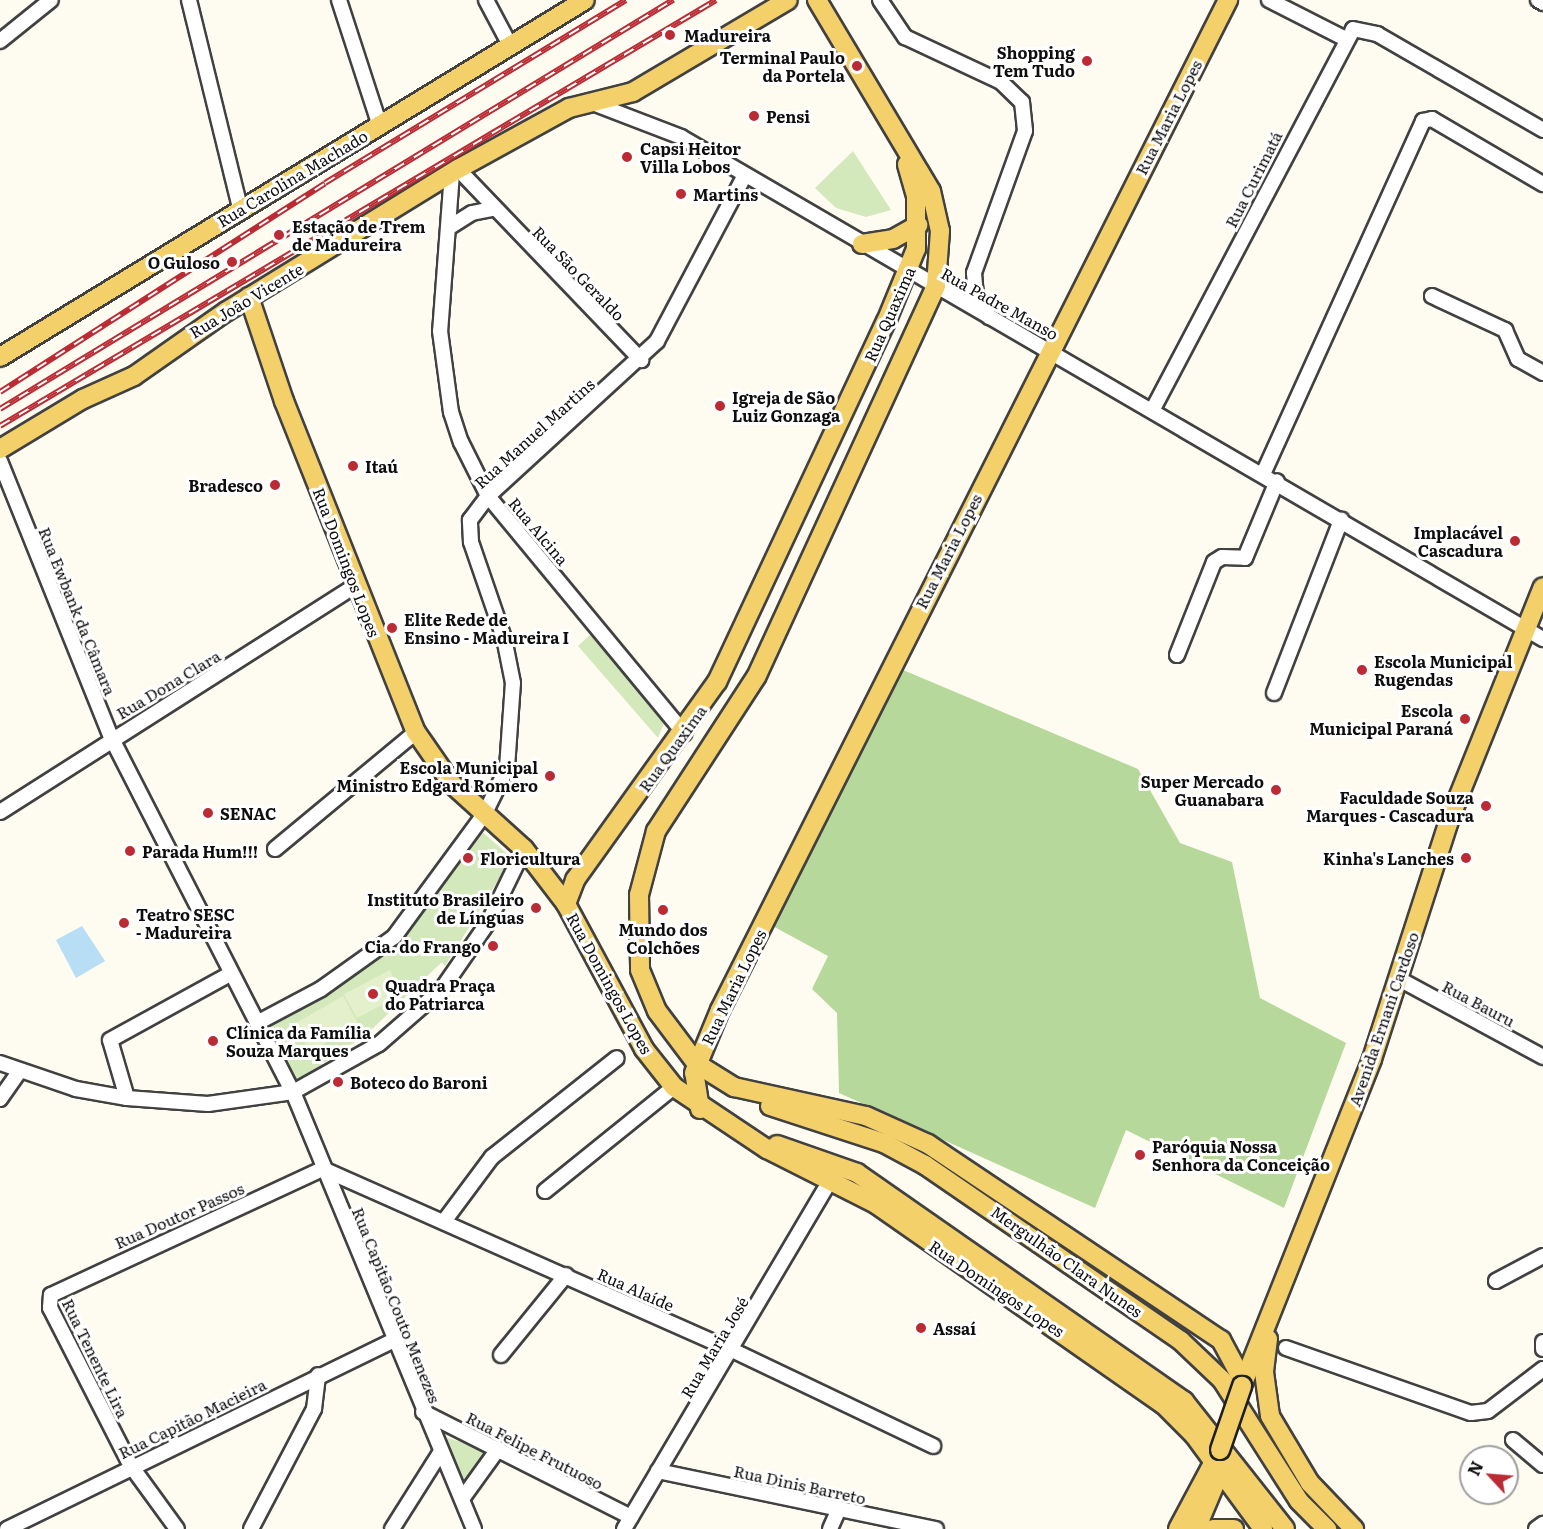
<!DOCTYPE html>
<meta charset="utf-8">
<style>
body{margin:0}
#map{position:relative;width:1543px;height:1529px;overflow:hidden;background:#fefcf1;font-family:Literata,serif}
div>[style]{position:absolute}
[style*='--x']{left:calc(var(--x)*1px);top:calc(var(--y)*1px);width:calc(var(--w)*1px);rotate:calc(var(--a)*1deg)}
.green>*{inset:0;background:#d3e8bb}
.forest>*{inset:0;background:#b7d89b}
.pitch>*{inset:0;background:#e4f0cc}
.water>*{inset:0;background:#b7def4}
.roads{filter:drop-shadow(2px 0 #414141) drop-shadow(-2px 0 #414141) drop-shadow(0 2px #414141) drop-shadow(0 -2px #414141)}
.minor>*{height:14px;margin:-7px;padding:0 7px;transform-origin:7px;border-radius:7px;background:#fff}
.major>*{height:18px;margin:-9px;padding:0 9px;transform-origin:9px;border-radius:9px;background:#f4d06b}
.rail>*{height:6px;margin-top:-3px;transform-origin:0;background:repeating-linear-gradient(90deg,#fff 0 11px,#ba2b34 0 22px);box-sizing:border-box;border-block:2px solid #ba2b34}
.bridges{filter:drop-shadow(2px 0 #1f1f1f) drop-shadow(-2px 0 #1f1f1f) drop-shadow(0 2px #1f1f1f) drop-shadow(0 -2px #1f1f1f)}
.major-bridge>*{height:18px;margin:-9px;padding:0 9px;transform-origin:9px;border-radius:9px;background:#f4d06b}
.dots>*{width:16px;height:16px;translate:-50% -50%;box-sizing:border-box;border:3px solid #fff;border-radius:50%}
span{translate:-50% -50%;white-space:nowrap;text-align:center;line-height:1.15;-webkit-text-stroke:6px #fff;paint-order:stroke}
.poi-label{font-size:16px;color:#0e0e0e;font-weight:700}
.left{translate:0 -50%;text-align:left}
.right{translate:-100% -50%;text-align:right}
.street-label{font-size:16px;color:#0e0e0e}
.north{position:absolute;left:1459px;top:1445px;width:60px;height:60px;box-sizing:border-box;background:#fff;border:2px solid #9f9f9f;border-radius:50%;rotate:296deg;font-size:16px;font-weight:700;line-height:24px;text-align:center;color:#0e0e0e}
.north::after{content:'';display:block;margin:auto;width:21px;height:27px;background:#ba2b34;clip-path:polygon(50% 0,100% 100%,50% 72%,0 100%)}
</style>
<div id="map">
<div class="green">
<i style="clip-path:polygon(853px 151px,891px 210px,866px 217px,836px 208px,815px 188px)"></i>
<i style="clip-path:polygon(592px 633px,664px 723px,658px 738px,578px 646px)"></i>
<i style="clip-path:polygon(479px 829px,512px 858px,445px 966px,442px 962px,368px 1033px,296px 1082px,263px 1026px,398px 939px)"></i>
<i style="clip-path:polygon(440px 1436px,486px 1449px,461px 1487px)"></i>
</div>
<div class="forest">
<i style="clip-path:polygon(896px 667px,1138px 769px,1180px 843px,1232px 862px,1260px 998px,1346px 1043px,1284px 1208px,1126px 1130px,1095px 1208px,839px 1093px,837px 1013px,812px 989px,828px 956px,769px 924px)"></i>
</div>
<div class="pitch">
<i style="clip-path:polygon(390px 970px,402px 994px,357px 1018px,344px 994px)"></i>
<i style="clip-path:polygon(343px 996px,358px 1024px,310px 1052px,294px 1024px)"></i>
</div>
<div class="water">
<i style="clip-path:polygon(82px 926px,105px 961px,76px 978px,56px 940px)"></i>
</div>
<div class="roads">
<div class="minor">
<i style="--x:189;--y:0;--w:214;--a:76.2"></i>
<i style="--x:339;--y:0;--w:133;--a:72"></i>
<i style="--x:486;--y:0;--w:53;--a:62"></i>
<i style="--x:880;--y:0;--w:45;--a:56"></i>
<i style="--x:905;--y:37;--w:106;--a:25.1"></i>
<i style="--x:1001;--y:82;--w:29;--a:44"></i>
<i style="--x:1022;--y:102;--w:29;--a:84"></i>
<i style="--x:1025;--y:131;--w:151;--a:109.8"></i>
<i style="--x:974;--y:273;--w:22;--a:85"></i>
<i style="--x:976;--y:295;--w:26;--a:59"></i>
<i style="--x:1269;--y:0;--w:84;--a:26.9"></i>
<i style="--x:1538;--y:0;--w:6;--a:31"></i>
<i style="--x:0;--y:41;--w:65;--a:-38.8"></i>
<i style="--x:590;--y:102;--w:97;--a:21"></i>
<i style="--x:681;--y:137;--w:998;--a:30.22"></i>
<i style="--x:458;--y:169;--w:265;--a:46.2"></i>
<i style="--x:452;--y:173;--w:158;--a:94.3"></i>
<i style="--x:440;--y:331;--w:82;--a:82.3"></i>
<i style="--x:451;--y:412;--w:32;--a:72"></i>
<i style="--x:461;--y:442;--w:60;--a:63.4"></i>
<i style="--x:488;--y:496;--w:308;--a:50.4"></i>
<i style="--x:448;--y:228;--w:28;--a:-32"></i>
<i style="--x:472;--y:213;--w:21;--a:-11"></i>
<i style="--x:1432;--y:296;--w:81;--a:25"></i>
<i style="--x:1505;--y:330;--w:32;--a:66"></i>
<i style="--x:1518;--y:359;--w:29;--a:29"></i>
<i style="--x:1153;--y:409;--w:429;--a:-62.2"></i>
<i style="--x:1353;--y:29;--w:25;--a:12"></i>
<i style="--x:1377;--y:34;--w:192;--a:30"></i>
<i style="--x:0;--y:461;--w:297;--a:68.1"></i>
<i style="--x:111;--y:737;--w:399;--a:62.9"></i>
<i style="--x:293;--y:1092;--w:473;--a:67.5"></i>
<i style="--x:1263;--y:474;--w:388;--a:-65.6"></i>
<i style="--x:1423;--y:121;--w:9;--a:-13"></i>
<i style="--x:1432;--y:119;--w:129;--a:30.4"></i>
<i style="--x:1177;--y:655;--w:100;--a:-68.3"></i>
<i style="--x:1214;--y:562;--w:9;--a:-32"></i>
<i style="--x:1222;--y:557;--w:23;--a:2"></i>
<i style="--x:1245;--y:558;--w:83;--a:-67.4"></i>
<i style="--x:1274;--y:693;--w:186;--a:-68.8"></i>
<i style="--x:0;--y:812;--w:421;--a:-32.5"></i>
<i style="--x:275;--y:849;--w:183;--a:-39.7"></i>
<i style="--x:1399;--y:979;--w:164;--a:28.4"></i>
<i style="--x:257;--y:1023;--w:72;--a:-28"></i>
<i style="--x:321;--y:989;--w:90;--a:-35.5"></i>
<i style="--x:394;--y:937;--w:154;--a:-53.7"></i>
<i style="--x:485;--y:813;--w:50;--a:-63.9"></i>
<i style="--x:507;--y:768;--w:85;--a:-86"></i>
<i style="--x:513;--y:683;--w:46;--a:-101.3"></i>
<i style="--x:504;--y:638;--w:102;--a:-109"></i>
<i style="--x:471;--y:542;--w:22;--a:-93"></i>
<i style="--x:470;--y:520;--w:30;--a:-53"></i>
<i style="--x:488;--y:496;--w:229;--a:-42.5"></i>
<i style="--x:657;--y:341;--w:188;--a:-62.1"></i>
<i style="--x:0;--y:1063;--w:80;--a:18.9"></i>
<i style="--x:76;--y:1089;--w:52;--a:10"></i>
<i style="--x:127;--y:1098;--w:81;--a:4.2"></i>
<i style="--x:208;--y:1104;--w:86;--a:-8"></i>
<i style="--x:293;--y:1092;--w:98;--a:-29.2"></i>
<i style="--x:379;--y:1044;--w:84;--a:-41.1"></i>
<i style="--x:442;--y:989;--w:83;--a:-55.3"></i>
<i style="--x:489;--y:921;--w:80;--a:-64.1"></i>
<i style="--x:127;--y:1098;--w:60;--a:-106.3"></i>
<i style="--x:110;--y:1040;--w:137;--a:-28.8"></i>
<i style="--x:0;--y:1099;--w:33;--a:-55"></i>
<i style="--x:545;--y:1191;--w:166;--a:-38.9"></i>
<i style="--x:445;--y:1220;--w:79;--a:-53.3"></i>
<i style="--x:492;--y:1157;--w:159;--a:-38.4"></i>
<i style="--x:1496;--y:1281;--w:53;--a:-28"></i>
<i style="--x:1543;--y:1342;--w:7;--a:90"></i>
<i style="--x:1286;--y:1348;--w:196;--a:19.4"></i>
<i style="--x:1471;--y:1413;--w:17;--a:-7"></i>
<i style="--x:1488;--y:1411;--w:69;--a:-37.4"></i>
<i style="--x:501;--y:1355;--w:103;--a:-50.9"></i>
<i style="--x:423;--y:1412;--w:233;--a:26.8"></i>
<i style="--x:1513;--y:1440;--w:39;--a:40"></i>
<i style="--x:658;--y:1471;--w:284;--a:11.8"></i>
<i style="--x:462;--y:1499;--w:62;--a:-54.2"></i>
<i style="--x:7;--y:1529;--w:431;--a:-26"></i>
<i style="--x:177;--y:1529;--w:78;--a:-126.1"></i>
<i style="--x:131;--y:1466;--w:178;--a:-117.1"></i>
<i style="--x:50;--y:1308;--w:13;--a:-86"></i>
<i style="--x:51;--y:1295;--w:300;--a:-24.9"></i>
<i style="--x:323;--y:1169;--w:447;--a:23.9"></i>
<i style="--x:732;--y:1350;--w:223;--a:25.5"></i>
<i style="--x:251;--y:1529;--w:136;--a:-62.3"></i>
<i style="--x:314;--y:1409;--w:34;--a:-83"></i>
<i style="--x:392;--y:1529;--w:90;--a:-57.7"></i>
<i style="--x:624;--y:1529;--w:405;--a:-59.4"></i>
<i style="--x:830;--y:1529;--w:22;--a:-66"></i>
<i style="--x:1536;--y:1529;--w:9;--a:-36"></i>
</div>
<div class="major">
<i style="--x:817;--y:0;--w:222;--a:59.2"></i>
<i style="--x:931;--y:191;--w:41;--a:77.3"></i>
<i style="--x:940;--y:231;--w:55;--a:94.2"></i>
<i style="--x:936;--y:286;--w:430;--a:114.7"></i>
<i style="--x:756;--y:677;--w:184;--a:123"></i>
<i style="--x:656;--y:831;--w:66;--a:104.9"></i>
<i style="--x:639;--y:895;--w:75;--a:89.2"></i>
<i style="--x:640;--y:970;--w:44;--a:67.5"></i>
<i style="--x:657;--y:1011;--w:66;--a:53"></i>
<i style="--x:697;--y:1064;--w:44;--a:31.9"></i>
<i style="--x:734;--y:1087;--w:135;--a:12.4"></i>
<i style="--x:866;--y:1116;--w:68;--a:24.3"></i>
<i style="--x:928;--y:1144;--w:353;--a:33.8"></i>
<i style="--x:1221;--y:1340;--w:47;--a:61.8"></i>
<i style="--x:862;--y:244;--w:31;--a:-9"></i>
<i style="--x:893;--y:239;--w:29;--a:-29"></i>
<i style="--x:249;--y:297;--w:110;--a:71.4"></i>
<i style="--x:284;--y:401;--w:356;--a:68.3"></i>
<i style="--x:416;--y:732;--w:63;--a:55.3"></i>
<i style="--x:452;--y:784;--w:97;--a:42.1"></i>
<i style="--x:524;--y:849;--w:69;--a:52.6"></i>
<i style="--x:566;--y:904;--w:165;--a:61.7"></i>
<i style="--x:644;--y:1049;--w:48;--a:51.7"></i>
<i style="--x:674;--y:1087;--w:112;--a:33.7"></i>
<i style="--x:767;--y:1149;--w:122;--a:26.8"></i>
<i style="--x:876;--y:1204;--w:350;--a:34.9"></i>
<i style="--x:1163;--y:1404;--w:44;--a:45"></i>
<i style="--x:1194;--y:1435;--w:117;--a:53.7"></i>
<i style="--x:0;--y:357;--w:685;--a:-31.39"></i>
<i style="--x:0;--y:449;--w:97;--a:-31.1"></i>
<i style="--x:83;--y:399;--w:56;--a:-24.3"></i>
<i style="--x:134;--y:376;--w:113;--a:-35"></i>
<i style="--x:227;--y:311;--w:271;--a:-31.6"></i>
<i style="--x:458;--y:169;--w:127;--a:-28.8"></i>
<i style="--x:569;--y:108;--w:66;--a:-14"></i>
<i style="--x:633;--y:92;--w:180;--a:-30.7"></i>
<i style="--x:566;--y:904;--w:26;--a:-69"></i>
<i style="--x:575;--y:880;--w:244;--a:-54.4"></i>
<i style="--x:717;--y:682;--w:398;--a:-64.9"></i>
<i style="--x:886;--y:322;--w:79;--a:-67.7"></i>
<i style="--x:916;--y:249;--w:53;--a:-90"></i>
<i style="--x:916;--y:196;--w:33;--a:-106"></i>
<i style="--x:770;--y:1106;--w:120;--a:18"></i>
<i style="--x:884;--y:1143;--w:47;--a:28.2"></i>
<i style="--x:925;--y:1165;--w:311;--a:34.5"></i>
<i style="--x:1181;--y:1341;--w:57;--a:43.6"></i>
<i style="--x:1222;--y:1380;--w:143;--a:57.5"></i>
<i style="--x:1299;--y:1501;--w:40;--a:45"></i>
<i style="--x:700;--y:1109;--w:36;--a:-99"></i>
<i style="--x:694;--y:1073;--w:68;--a:-67.6"></i>
<i style="--x:720;--y:1010;--w:1131;--a:-63.3"></i>
<i style="--x:777;--y:1145;--w:85;--a:19.3"></i>
<i style="--x:857;--y:1173;--w:399;--a:34.9"></i>
<i style="--x:1184;--y:1401;--w:163;--a:51.7"></i>
<i style="--x:1268;--y:1339;--w:33;--a:97"></i>
<i style="--x:1264;--y:1372;--w:44;--a:82.2"></i>
<i style="--x:1270;--y:1416;--w:78;--a:59.2"></i>
<i style="--x:1310;--y:1483;--w:64;--a:46.3"></i>
<i style="--x:1242;--y:1386;--w:352;--a:-68.3"></i>
<i style="--x:1372;--y:1059;--w:248;--a:-72.1"></i>
<i style="--x:1448;--y:823;--w:254;--a:-68.1"></i>
<i style="--x:1178;--y:1529;--w:85;--a:-61.9"></i>
<i style="--x:1196;--y:1529;--w:49;--a:-67.1"></i>
<i style="--x:1215;--y:1484;--w:20;--a:-93"></i>
<i style="--x:1213;--y:1529;--w:21;--a:0"></i>
</div>
</div>
<div class="rail">
<i style="--x:0;--y:392;--w:386;--a:-32.7"></i>
<i style="--x:325;--y:183;--w:352;--a:-31.3"></i>
<i style="--x:0;--y:409;--w:788;--a:-31.29"></i>
<i style="--x:0;--y:426;--w:833;--a:-30.75"></i>
</div>
<div class="bridges">
<div class="major-bridge">
<i style="--x:1220;--y:1450;--w:68;--a:-71"></i>
</div>
</div>
<div class="dots">
<i style="left:670px;top:35px;background:#ba2b34"></i>
<i style="left:1087px;top:61px;background:#ba2b34"></i>
<i style="left:857px;top:66px;background:#ba2b34"></i>
<i style="left:754px;top:116px;background:#ba2b34"></i>
<i style="left:627px;top:157px;background:#ba2b34"></i>
<i style="left:681px;top:194px;background:#ba2b34"></i>
<i style="left:279px;top:235px;background:#ba2b34"></i>
<i style="left:232px;top:262px;background:#ba2b34"></i>
<i style="left:720px;top:406px;background:#ba2b34"></i>
<i style="left:353px;top:466px;background:#ba2b34"></i>
<i style="left:275px;top:485px;background:#ba2b34"></i>
<i style="left:1515px;top:541px;background:#ba2b34"></i>
<i style="left:392px;top:628px;background:#ba2b34"></i>
<i style="left:1362px;top:670px;background:#ba2b34"></i>
<i style="left:1465px;top:719px;background:#ba2b34"></i>
<i style="left:550px;top:776px;background:#ba2b34"></i>
<i style="left:1276px;top:790px;background:#ba2b34"></i>
<i style="left:1486px;top:806px;background:#ba2b34"></i>
<i style="left:208px;top:813px;background:#ba2b34"></i>
<i style="left:130px;top:851px;background:#ba2b34"></i>
<i style="left:468px;top:858px;background:#ba2b34"></i>
<i style="left:1466px;top:858px;background:#ba2b34"></i>
<i style="left:536px;top:908px;background:#ba2b34"></i>
<i style="left:663px;top:910px;background:#ba2b34"></i>
<i style="left:124px;top:923px;background:#ba2b34"></i>
<i style="left:493px;top:946px;background:#ba2b34"></i>
<i style="left:373px;top:994px;background:#ba2b34"></i>
<i style="left:213px;top:1041px;background:#ba2b34"></i>
<i style="left:338px;top:1082px;background:#ba2b34"></i>
<i style="left:1140px;top:1155px;background:#ba2b34"></i>
<i style="left:921px;top:1328px;background:#ba2b34"></i>
</div>
<div class="poi-label">
<span class="left" style="left:684px;top:35px">Madureira</span>
<span class="right" style="left:1075px;top:61px">Shopping<br>Tem Tudo</span>
<span class="right" style="left:845px;top:66px">Terminal Paulo<br>da Portela</span>
<span class="left" style="left:766px;top:116px">Pensi</span>
<span class="left" style="left:640px;top:157px">Capsi Heitor<br>Villa Lobos</span>
<span class="left" style="left:693px;top:194px">Martins</span>
<span class="left" style="left:292px;top:235px">Estação de Trem<br>de Madureira</span>
<span class="right" style="left:220px;top:262px">O Guloso</span>
<span class="left" style="left:732px;top:406px">Igreja de São<br>Luiz Gonzaga</span>
<span class="left" style="left:365px;top:466px">Itaú</span>
<span class="right" style="left:263px;top:485px">Bradesco</span>
<span class="right" style="left:1503px;top:541px">Implacável<br>Cascadura</span>
<span class="left" style="left:404px;top:628px">Elite Rede de<br>Ensino - Madureira I</span>
<span class="left" style="left:1374px;top:670px">Escola Municipal<br>Rugendas</span>
<span class="right" style="left:1453px;top:719px">Escola<br>Municipal Paraná</span>
<span class="right" style="left:538px;top:776px">Escola Municipal<br>Ministro Edgard Romero</span>
<span class="right" style="left:1264px;top:790px">Super Mercado<br>Guanabara</span>
<span class="right" style="left:1474px;top:806px">Faculdade Souza<br>Marques - Cascadura</span>
<span class="left" style="left:220px;top:813px">SENAC</span>
<span class="left" style="left:142px;top:851px">Parada Hum!!!</span>
<span class="left" style="left:480px;top:858px">Floricultura</span>
<span class="right" style="left:1454px;top:858px">Kinha's Lanches</span>
<span class="right" style="left:524px;top:908px">Instituto Brasileiro<br>de Línguas</span>
<span class="left" style="left:136px;top:923px">Teatro SESC<br>- Madureira</span>
<span style="left:663px;top:938px">Mundo dos<br>Colchões</span>
<span class="right" style="left:481px;top:946px">Cia. do Frango</span>
<span class="left" style="left:385px;top:994px">Quadra Praça<br>do Patriarca</span>
<span class="left" style="left:226px;top:1041px">Clínica da Família<br>Souza Marques</span>
<span class="left" style="left:350px;top:1082px">Boteco do Baroni</span>
<span class="left" style="left:1152px;top:1155px">Paróquia Nossa<br>Senhora da Conceição</span>
<span class="left" style="left:933px;top:1328px">Assaí</span>
</div>
<div class="street-label">
<span style="left:1168px;top:117px;rotate:-63deg">Rua Maria Lopes</span>
<span style="left:292px;top:178px;rotate:-31deg">Rua Carolina Machado</span>
<span style="left:1253px;top:179px;rotate:-63deg">Rua Curimatá</span>
<span style="left:579px;top:273px;rotate:46deg">Rua São Geraldo</span>
<span style="left:246px;top:300px;rotate:-31deg">Rua João Vicente</span>
<span style="left:1000px;top:303px;rotate:29deg">Rua Padre Manso</span>
<span style="left:889px;top:314px;rotate:-66deg">Rua Quaxima</span>
<span style="left:534px;top:433px;rotate:-42deg">Rua Manuel Martins</span>
<span style="left:539px;top:531px;rotate:50deg">Rua Alcina</span>
<span style="left:948px;top:551px;rotate:-63deg">Rua Maria Lopes</span>
<span style="left:347px;top:562px;rotate:69deg">Rua Domingos Lopes</span>
<span style="left:78px;top:611px;rotate:68deg">Rua Ewbank da Câmara</span>
<span style="left:168px;top:684px;rotate:-31deg">Rua Dona Clara</span>
<span style="left:672px;top:748px;rotate:-54deg">Rua Quaxima</span>
<span style="left:610px;top:983px;rotate:61deg">Rua Domingos Lopes</span>
<span style="left:733px;top:987px;rotate:-64deg">Rua Maria Lopes</span>
<span style="left:1479px;top:1003px;rotate:28deg">Rua Bauru</span>
<span style="left:1383px;top:1019px;rotate:-71deg">Avenida Ernani Cardoso</span>
<span style="left:179px;top:1215px;rotate:-24deg">Rua Doutor Passos</span>
<span style="left:1067px;top:1261px;rotate:35deg">Mergulhão Clara Nunes</span>
<span style="left:997px;top:1288px;rotate:34deg">Rua Domingos Lopes</span>
<span style="left:636px;top:1289px;rotate:24deg">Rua Alaíde</span>
<span style="left:397px;top:1305px;rotate:68deg">Rua Capitão Couto Menezes</span>
<span style="left:714px;top:1347px;rotate:-59deg">Rua Maria José</span>
<span style="left:96px;top:1358px;rotate:64deg">Rua Tenente Lira</span>
<span style="left:192px;top:1418px;rotate:-26deg">Rua Capitão Macieira</span>
<span style="left:535px;top:1450px;rotate:27deg">Rua Felipe Frutuoso</span>
<span style="left:800px;top:1484px;rotate:12deg">Rua Dinis Barreto</span>
</div>
<div class="north">N</div>
</div>
